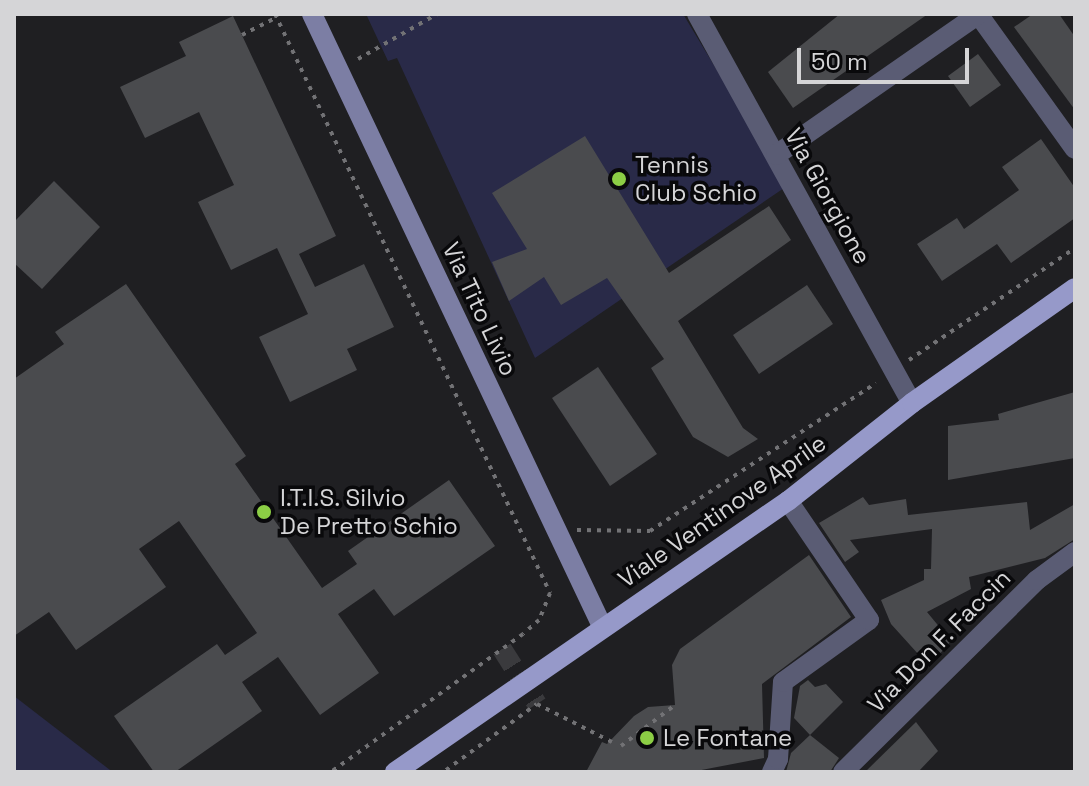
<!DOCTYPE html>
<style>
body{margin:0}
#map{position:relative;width:1089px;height:786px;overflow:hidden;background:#1f1f22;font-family:"Space Grotesk",sans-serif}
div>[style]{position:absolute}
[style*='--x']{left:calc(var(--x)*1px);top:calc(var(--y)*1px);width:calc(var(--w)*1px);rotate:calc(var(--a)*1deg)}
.green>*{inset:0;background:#292a48}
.building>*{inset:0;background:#4a4b4e}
.street-tunnel>*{height:20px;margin-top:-10px;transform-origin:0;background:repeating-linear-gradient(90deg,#3a3a3d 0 20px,transparent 0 30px)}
.path>*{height:4px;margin-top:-2px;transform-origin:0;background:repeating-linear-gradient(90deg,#727275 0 4px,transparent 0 10px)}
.street>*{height:20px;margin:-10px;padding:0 10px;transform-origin:10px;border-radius:10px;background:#5a5c74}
.secondary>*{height:20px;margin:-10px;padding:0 10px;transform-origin:10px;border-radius:10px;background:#7c7ea4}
.primary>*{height:20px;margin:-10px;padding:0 10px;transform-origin:10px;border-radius:10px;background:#9699c9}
.dots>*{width:22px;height:22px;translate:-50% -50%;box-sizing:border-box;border:4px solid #09090b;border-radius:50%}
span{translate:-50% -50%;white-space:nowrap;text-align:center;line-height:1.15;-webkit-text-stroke:7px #09090b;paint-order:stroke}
.poi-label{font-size:24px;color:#d5d5d7}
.left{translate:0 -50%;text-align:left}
.street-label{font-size:24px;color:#d5d5d7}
.frame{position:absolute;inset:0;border:16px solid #d5d5d7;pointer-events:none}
.scale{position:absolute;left:797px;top:48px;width:172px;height:36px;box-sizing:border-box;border:4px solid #d5d5d7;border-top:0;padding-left:10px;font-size:24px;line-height:28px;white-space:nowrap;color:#d5d5d7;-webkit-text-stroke:6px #09090b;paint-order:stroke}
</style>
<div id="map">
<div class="green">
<i style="clip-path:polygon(366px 14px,683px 14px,787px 186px,535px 358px,397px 58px,388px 61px)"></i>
<i style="clip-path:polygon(14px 696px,110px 770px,108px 772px,14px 772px)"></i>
</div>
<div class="building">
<i style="clip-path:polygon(840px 14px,928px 14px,793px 108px,768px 72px)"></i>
<i style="clip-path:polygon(1033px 14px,1059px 14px,1075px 37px,1075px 110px,1014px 27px)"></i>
<i style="clip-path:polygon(233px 16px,336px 236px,299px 254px,315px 287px,364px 264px,394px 327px,347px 349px,357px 370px,290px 402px,259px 337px,308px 314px,277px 248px,231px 270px,198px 202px,234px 185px,199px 112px,145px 138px,120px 87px,186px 56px,179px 42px)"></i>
<i style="clip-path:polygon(978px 54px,1001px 85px,970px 107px,948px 76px)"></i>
<i style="clip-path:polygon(585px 136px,669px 273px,769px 206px,791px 240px,678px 321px,743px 428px,758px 439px,728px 457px,693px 437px,651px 368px,664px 359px,607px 278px,561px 305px,544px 277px,509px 301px,492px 262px,527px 249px,492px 193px)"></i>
<i style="clip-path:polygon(1041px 139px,1075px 188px,1075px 218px,1011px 263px,997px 244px,942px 281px,917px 244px,957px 218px,964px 229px,1019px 190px,1002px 167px)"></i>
<i style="clip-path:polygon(54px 181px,100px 227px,42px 289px,14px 263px,14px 222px)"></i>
<i style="clip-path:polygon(126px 284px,246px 456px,235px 464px,322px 588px,357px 564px,348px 551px,449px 480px,495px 546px,394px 616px,374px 589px,338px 614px,379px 673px,320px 715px,278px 657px,242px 682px,262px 711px,175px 772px,154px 772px,114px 716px,217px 644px,225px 655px,257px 633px,179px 521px,139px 549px,166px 587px,76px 650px,49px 612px,14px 636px,14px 379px,64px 344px,55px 332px)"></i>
<i style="clip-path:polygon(807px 285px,833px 324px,759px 374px,733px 335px)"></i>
<i style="clip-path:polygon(598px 367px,657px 454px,610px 486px,552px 398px)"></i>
<i style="clip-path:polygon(1075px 392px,1075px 458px,948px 480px,948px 426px,999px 420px,998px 414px)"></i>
<i style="clip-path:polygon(863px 497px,869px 505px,906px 499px,908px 515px,1027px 502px,1030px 530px,1075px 504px,1075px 539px,1045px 558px,969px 577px,971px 589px,927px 612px,951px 641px,929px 666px,891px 624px,881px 600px,924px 580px,924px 569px,931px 569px,932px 529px,850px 540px,859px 552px,845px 562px,819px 523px)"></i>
<i style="clip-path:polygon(809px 555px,851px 617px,762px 684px,764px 758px,691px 772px,586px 772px,602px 742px,607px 744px,634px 716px,648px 707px,675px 705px,672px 665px,680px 649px)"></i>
<i style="clip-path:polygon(808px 680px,815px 687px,826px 684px,843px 702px,810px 735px,794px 718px,800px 686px)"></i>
<i style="clip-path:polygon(916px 722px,938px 751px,918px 772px,865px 772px)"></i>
<i style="clip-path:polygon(810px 735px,839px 758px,830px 772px,786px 772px,791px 753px)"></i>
</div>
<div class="street-tunnel">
<i style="--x:502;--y:649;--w:65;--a:57.5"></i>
</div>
<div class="path">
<i style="--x:275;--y:14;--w:641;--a:64.59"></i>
<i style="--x:550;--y:593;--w:29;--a:112"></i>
<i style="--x:539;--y:620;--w:21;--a:139"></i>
<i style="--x:523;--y:634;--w:236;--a:144.3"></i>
<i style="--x:242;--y:35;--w:39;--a:-27"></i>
<i style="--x:358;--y:59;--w:91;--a:-29.7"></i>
<i style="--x:909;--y:360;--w:200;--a:-34"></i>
<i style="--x:577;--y:530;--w:73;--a:0.8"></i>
<i style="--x:650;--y:531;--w:270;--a:-33.2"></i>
<i style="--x:621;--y:746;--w:68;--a:-37.2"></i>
<i style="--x:446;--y:770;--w:112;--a:-36"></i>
<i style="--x:537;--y:704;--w:84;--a:26.9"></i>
</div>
<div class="street">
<i style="--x:697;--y:14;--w:444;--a:61.1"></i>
<i style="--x:978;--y:14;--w:166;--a:54.3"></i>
<i style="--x:776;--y:155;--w:247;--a:-34.8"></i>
<i style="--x:772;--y:772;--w:14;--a:-65"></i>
<i style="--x:778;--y:759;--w:77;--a:-86.3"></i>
<i style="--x:783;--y:682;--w:106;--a:-35.8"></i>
<i style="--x:869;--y:620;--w:144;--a:-124.2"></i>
<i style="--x:843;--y:772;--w:273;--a:-44.7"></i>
<i style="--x:1037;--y:580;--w:47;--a:-36.4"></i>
</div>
<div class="secondary">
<i style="--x:312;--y:14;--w:677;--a:64.65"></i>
</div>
<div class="primary">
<i style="--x:395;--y:772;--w:477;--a:-34.6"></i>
<i style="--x:788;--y:501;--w:158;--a:-38.3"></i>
<i style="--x:912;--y:403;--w:199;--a:-35.2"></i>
</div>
<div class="dots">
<i style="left:619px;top:179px;background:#8cce45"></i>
<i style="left:264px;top:512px;background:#8cce45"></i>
<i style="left:647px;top:738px;background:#8cce45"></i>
</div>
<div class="poi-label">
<span class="left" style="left:635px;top:179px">Tennis<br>Club Schio</span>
<span class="left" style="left:280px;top:512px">I.T.I.S. Silvio<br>De Pretto Schio</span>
<span class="left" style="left:663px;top:738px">Le Fontane</span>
</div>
<div class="street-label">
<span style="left:828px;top:196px;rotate:61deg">Via Giorgione</span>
<span style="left:480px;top:309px;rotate:65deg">Via Tito Livio</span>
<span style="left:722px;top:511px;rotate:-35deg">Viale Ventinove Aprile</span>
<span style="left:939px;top:641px;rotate:-45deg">Via Don F. Faccin</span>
</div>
<div class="frame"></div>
<div class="scale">50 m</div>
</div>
